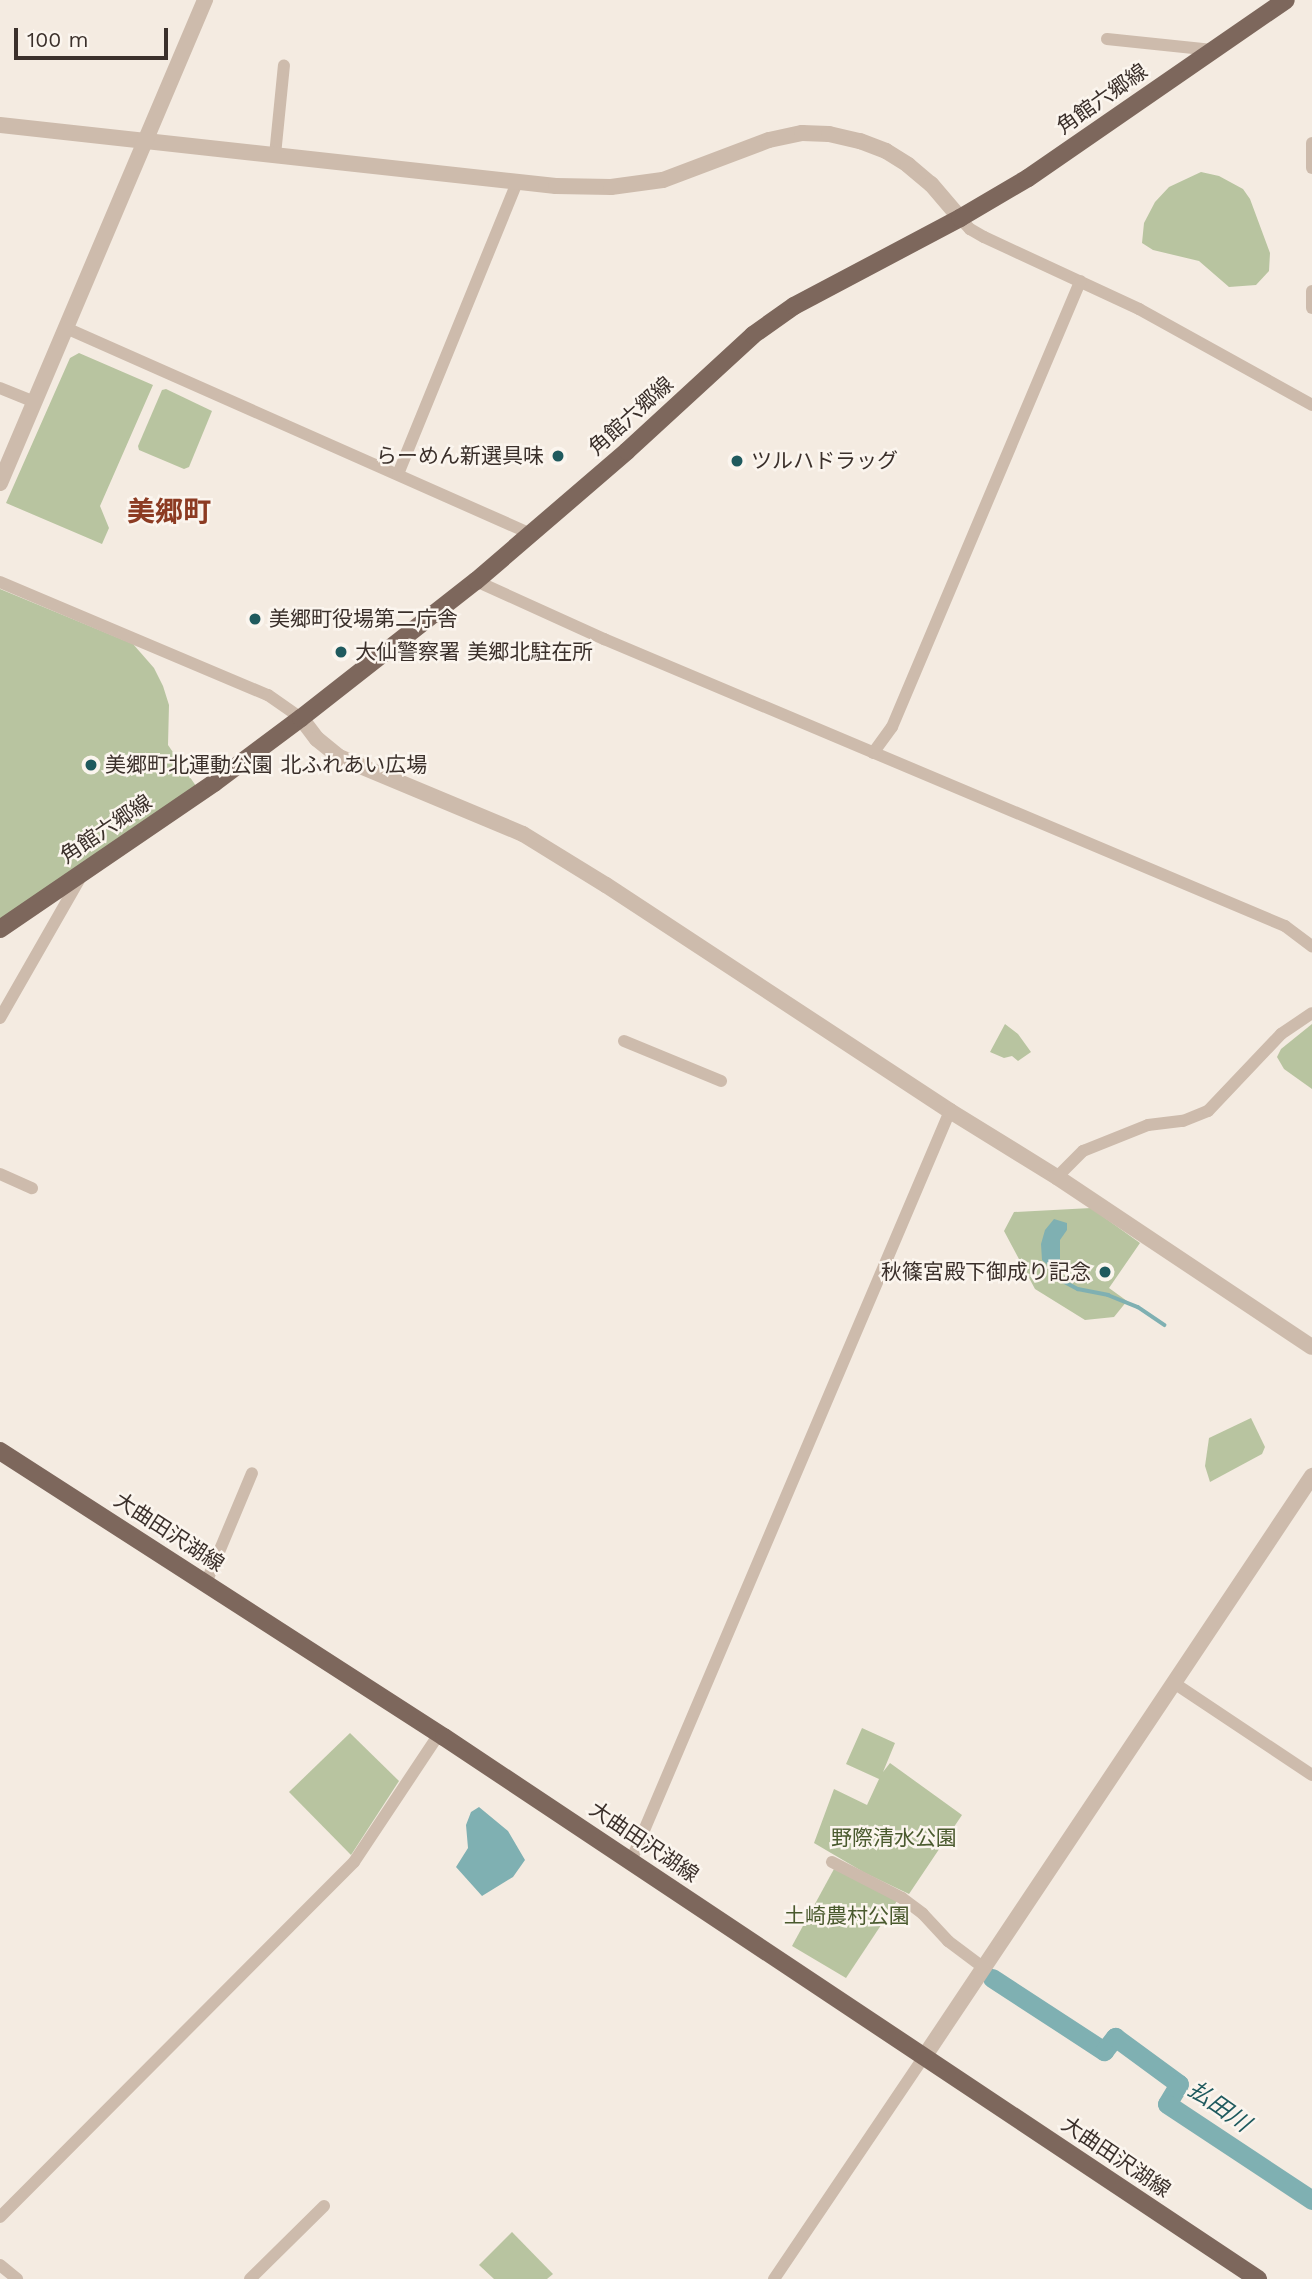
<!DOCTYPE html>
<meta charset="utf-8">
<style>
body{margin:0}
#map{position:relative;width:1312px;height:2279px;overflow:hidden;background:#f4ebe1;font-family:"Work Sans","Noto Sans JP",sans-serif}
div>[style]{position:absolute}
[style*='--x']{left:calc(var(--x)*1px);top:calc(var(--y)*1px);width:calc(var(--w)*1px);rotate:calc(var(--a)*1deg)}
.green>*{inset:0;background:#b8c4a0}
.water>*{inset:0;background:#7fb0b2}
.stream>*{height:3.5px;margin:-1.75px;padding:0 1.75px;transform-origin:1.75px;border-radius:1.75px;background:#7fb0b2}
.river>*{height:19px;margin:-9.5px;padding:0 9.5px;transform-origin:9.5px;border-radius:9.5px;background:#7fb0b2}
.minor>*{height:12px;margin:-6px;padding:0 6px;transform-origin:6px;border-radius:6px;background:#cdbbac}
.tertiary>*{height:16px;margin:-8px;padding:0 8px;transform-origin:8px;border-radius:8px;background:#cdbbac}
.primary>*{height:18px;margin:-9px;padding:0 9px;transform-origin:9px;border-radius:9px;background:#7d675c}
.dots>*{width:19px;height:19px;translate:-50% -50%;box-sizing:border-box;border:4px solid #fbf5ee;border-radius:50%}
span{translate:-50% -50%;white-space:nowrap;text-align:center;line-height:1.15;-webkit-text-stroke:5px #fbf5ee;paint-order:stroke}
.street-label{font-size:21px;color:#3b302b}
.poi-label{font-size:21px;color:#3b302b}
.right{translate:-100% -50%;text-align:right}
.left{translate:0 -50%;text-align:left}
.park-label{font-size:21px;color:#4a5a2e}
.water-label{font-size:23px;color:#1f5a5e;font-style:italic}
.district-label{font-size:28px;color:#8c3b22;font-weight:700}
.scale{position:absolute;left:14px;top:28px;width:154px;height:32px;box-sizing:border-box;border:4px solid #3b302b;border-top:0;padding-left:9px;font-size:21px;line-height:24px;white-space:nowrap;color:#3b302b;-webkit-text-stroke:5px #fbf5ee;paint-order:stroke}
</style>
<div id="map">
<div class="green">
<i style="clip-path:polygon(1201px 172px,1219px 176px,1243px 189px,1250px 199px,1270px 253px,1269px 271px,1256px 285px,1229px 287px,1199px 261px,1153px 250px,1142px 243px,1144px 223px,1155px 202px,1169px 187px)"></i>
<i style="clip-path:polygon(79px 353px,153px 385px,100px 506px,109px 528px,102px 544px,6px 503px,70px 358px)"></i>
<i style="clip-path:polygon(166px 389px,212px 411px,189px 467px,184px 469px,139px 450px,138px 446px,162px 390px)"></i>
<i style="clip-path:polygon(0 589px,133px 644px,154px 668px,163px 686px,169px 705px,168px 745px,196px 786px,0 920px)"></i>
<i style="clip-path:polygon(1005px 1024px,1018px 1034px,1031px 1052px,1018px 1061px,1012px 1056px,1004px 1058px,990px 1052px)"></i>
<i style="clip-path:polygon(1312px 1024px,1312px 1089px,1284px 1069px,1277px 1057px,1281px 1049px)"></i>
<i style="clip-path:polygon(1091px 1208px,1140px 1243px,1109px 1288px,1127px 1301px,1114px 1317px,1085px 1320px,1035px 1289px,1004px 1231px,1014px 1212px)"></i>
<i style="clip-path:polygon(1251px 1418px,1265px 1447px,1262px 1454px,1210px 1482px,1205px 1466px,1209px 1438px)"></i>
<i style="clip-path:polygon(862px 1728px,895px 1743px,883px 1772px,890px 1763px,962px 1815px,909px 1894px,865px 1873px,814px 1843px,834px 1789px,867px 1805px,879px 1779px,846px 1764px)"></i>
<i style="clip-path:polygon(350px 1733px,399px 1781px,351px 1855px,289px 1792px)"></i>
<i style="clip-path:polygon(834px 1869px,897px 1901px,846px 1978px,792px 1946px)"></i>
<i style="clip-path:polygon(512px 2232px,553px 2274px,547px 2279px,494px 2279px,479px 2265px)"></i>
</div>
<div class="water">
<i style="clip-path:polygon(1054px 1219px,1067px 1223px,1067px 1230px,1060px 1240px,1060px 1261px,1054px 1270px,1042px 1260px,1041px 1244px,1045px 1230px)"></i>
<i style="clip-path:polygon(479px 1807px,508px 1831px,525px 1860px,513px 1877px,482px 1896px,456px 1867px,468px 1848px,466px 1825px,471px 1812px)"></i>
</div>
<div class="stream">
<i style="--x:1054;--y:1270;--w:14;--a:51"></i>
<i style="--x:1063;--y:1281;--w:17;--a:28"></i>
<i style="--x:1078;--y:1289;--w:31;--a:11"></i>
<i style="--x:1108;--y:1295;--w:32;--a:22"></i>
<i style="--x:1138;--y:1307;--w:32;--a:34"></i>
</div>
<div class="river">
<i style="--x:992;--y:1978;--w:134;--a:33.1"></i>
<i style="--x:1104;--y:2051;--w:18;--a:-52"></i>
<i style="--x:1115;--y:2037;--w:79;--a:36.3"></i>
<i style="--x:1179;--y:2084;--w:23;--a:121"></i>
<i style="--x:1167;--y:2104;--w:174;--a:33.5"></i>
</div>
<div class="minor">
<i style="--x:1107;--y:39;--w:106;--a:6"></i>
<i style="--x:1312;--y:143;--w:25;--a:90"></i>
<i style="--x:275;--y:155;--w:90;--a:-84.3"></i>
<i style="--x:960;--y:218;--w:15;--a:48"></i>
<i style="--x:970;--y:229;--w:16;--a:30"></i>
<i style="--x:984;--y:237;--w:171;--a:24.9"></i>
<i style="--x:1139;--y:309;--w:198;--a:29"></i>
<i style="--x:1312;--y:291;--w:17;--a:90"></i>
<i style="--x:66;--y:328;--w:509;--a:23.89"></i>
<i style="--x:0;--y:388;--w:37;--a:22"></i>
<i style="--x:398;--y:474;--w:315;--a:-67.8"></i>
<i style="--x:476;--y:581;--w:141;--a:24.4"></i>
<i style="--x:604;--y:639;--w:739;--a:22.85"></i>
<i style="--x:1285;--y:926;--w:34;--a:37"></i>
<i style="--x:0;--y:582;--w:291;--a:22.9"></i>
<i style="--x:268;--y:695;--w:40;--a:34.9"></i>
<i style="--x:873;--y:753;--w:32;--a:-54"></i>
<i style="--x:892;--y:727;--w:484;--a:-67.1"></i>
<i style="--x:0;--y:1018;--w:167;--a:-60.2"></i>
<i style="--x:624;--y:1041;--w:105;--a:22.4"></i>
<i style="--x:0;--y:1174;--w:35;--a:24"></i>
<i style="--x:1057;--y:1177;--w:37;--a:-45"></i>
<i style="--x:1083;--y:1151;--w:70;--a:-21.8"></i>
<i style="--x:1148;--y:1125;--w:35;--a:-7"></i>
<i style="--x:1183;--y:1121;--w:27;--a:-22"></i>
<i style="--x:1208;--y:1111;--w:106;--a:-46.5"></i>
<i style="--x:1281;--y:1034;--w:37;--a:-34"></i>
<i style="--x:206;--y:1583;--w:119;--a:-67.3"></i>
<i style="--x:1174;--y:1683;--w:166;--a:33.7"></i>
<i style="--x:631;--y:1861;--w:815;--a:-66.96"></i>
<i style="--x:832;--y:1862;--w:79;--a:27.2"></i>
<i style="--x:902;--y:1898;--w:26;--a:37"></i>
<i style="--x:923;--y:1914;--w:37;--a:47"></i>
<i style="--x:948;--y:1941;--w:45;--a:36.9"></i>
<i style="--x:0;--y:2217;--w:501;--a:-45.08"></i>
<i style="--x:354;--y:1862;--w:154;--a:-56.4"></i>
<i style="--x:0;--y:2265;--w:22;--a:39"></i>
<i style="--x:250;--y:2279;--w:104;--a:-44.6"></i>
<i style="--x:774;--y:2279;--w:268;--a:-56"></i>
</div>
<div class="tertiary">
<i style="--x:0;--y:125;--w:559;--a:6.26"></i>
<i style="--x:556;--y:186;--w:55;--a:1"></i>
<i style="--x:611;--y:187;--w:52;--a:-7.7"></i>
<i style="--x:663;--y:180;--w:113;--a:-20.7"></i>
<i style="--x:769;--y:140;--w:34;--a:-12"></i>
<i style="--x:802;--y:133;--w:27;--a:2"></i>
<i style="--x:829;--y:134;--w:32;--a:13"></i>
<i style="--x:860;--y:141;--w:28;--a:21"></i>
<i style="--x:886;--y:151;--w:26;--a:32"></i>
<i style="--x:908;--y:165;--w:30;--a:40"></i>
<i style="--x:931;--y:184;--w:45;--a:49.5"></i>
<i style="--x:0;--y:483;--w:525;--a:-67"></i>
<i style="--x:301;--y:718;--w:26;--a:53"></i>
<i style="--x:317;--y:739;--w:28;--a:39"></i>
<i style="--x:339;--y:757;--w:199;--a:22.7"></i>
<i style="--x:523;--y:834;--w:97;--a:31.6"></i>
<i style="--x:606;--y:885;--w:412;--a:33.3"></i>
<i style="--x:950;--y:1111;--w:126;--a:31.7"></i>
<i style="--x:1057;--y:1177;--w:306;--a:33.7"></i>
<i style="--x:924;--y:2057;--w:699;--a:-56.26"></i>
</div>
<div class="primary">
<i style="--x:0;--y:929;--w:259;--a:-34.3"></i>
<i style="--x:214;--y:783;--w:109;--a:-36.8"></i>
<i style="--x:301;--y:718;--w:222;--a:-38.1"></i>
<i style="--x:476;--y:581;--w:199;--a:-40.7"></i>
<i style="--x:627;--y:451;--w:171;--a:-42.6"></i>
<i style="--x:753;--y:335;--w:50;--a:-35.3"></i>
<i style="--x:794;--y:306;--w:188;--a:-27.9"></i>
<i style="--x:960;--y:218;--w:79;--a:-30.5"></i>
<i style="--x:1028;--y:178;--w:313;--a:-34.6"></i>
<i style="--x:0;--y:1451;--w:528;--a:32.79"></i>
<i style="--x:444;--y:1737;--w:978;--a:33.66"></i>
</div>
<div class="dots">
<i style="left:558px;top:456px;background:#1f5a5e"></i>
<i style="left:737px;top:461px;background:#1f5a5e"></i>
<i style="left:255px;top:619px;background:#1f5a5e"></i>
<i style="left:341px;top:652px;background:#1f5a5e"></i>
<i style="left:91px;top:765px;background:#1f5a5e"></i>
<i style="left:1105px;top:1272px;background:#1f5a5e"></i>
</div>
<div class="street-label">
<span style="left:1102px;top:99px;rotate:-35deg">角館六郷線</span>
<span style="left:631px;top:416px;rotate:-42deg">角館六郷線</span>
<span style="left:106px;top:829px;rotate:-34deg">角館六郷線</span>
<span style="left:169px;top:1532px;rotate:33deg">大曲田沢湖線</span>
<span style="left:644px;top:1842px;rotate:34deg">大曲田沢湖線</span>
<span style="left:1116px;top:2157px;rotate:34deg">大曲田沢湖線</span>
</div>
<div class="poi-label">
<span class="right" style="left:544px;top:456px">らーめん新選具味</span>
<span class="left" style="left:751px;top:461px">ツルハドラッグ</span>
<span class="left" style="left:269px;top:619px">美郷町役場第二庁舎</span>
<span class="left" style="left:355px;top:652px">大仙警察署 美郷北駐在所</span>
<span class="left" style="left:105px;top:765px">美郷町北運動公園 北ふれあい広場</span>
<span class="right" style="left:1091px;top:1272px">秋篠宮殿下御成り記念</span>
</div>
<div class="park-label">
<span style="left:894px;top:1838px">野際清水公園</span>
<span style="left:847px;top:1916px">土崎農村公園</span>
</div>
<div class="water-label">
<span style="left:1219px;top:2107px;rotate:35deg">払田川</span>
</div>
<div class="district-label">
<span style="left:169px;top:512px">美郷町</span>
</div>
<div class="scale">100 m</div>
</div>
